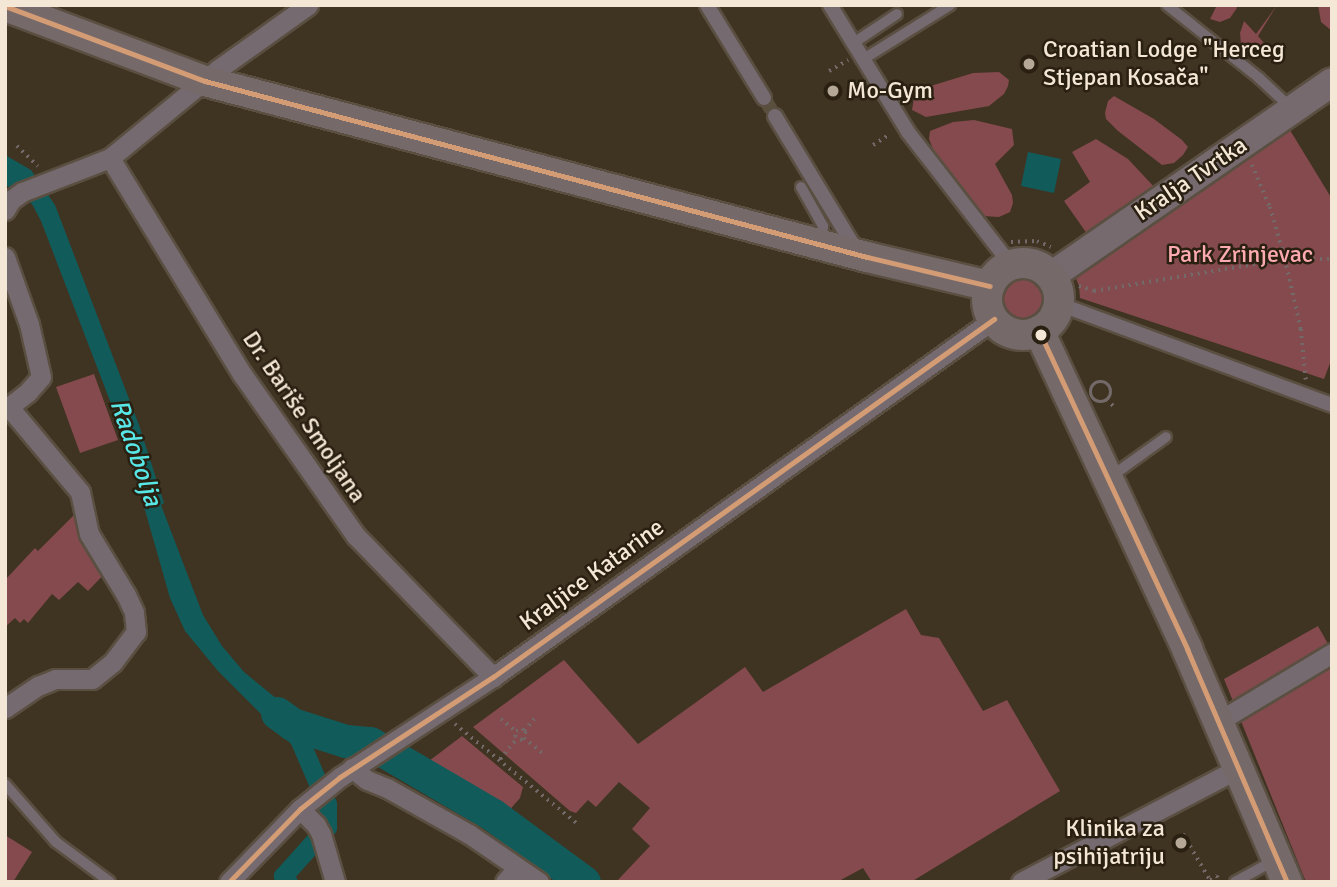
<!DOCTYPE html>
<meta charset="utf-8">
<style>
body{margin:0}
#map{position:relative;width:1337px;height:887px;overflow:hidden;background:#3f3322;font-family:Signika,sans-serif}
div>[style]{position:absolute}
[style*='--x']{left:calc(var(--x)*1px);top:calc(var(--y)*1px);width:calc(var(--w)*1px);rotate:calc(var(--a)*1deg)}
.green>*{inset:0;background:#844a4d}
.round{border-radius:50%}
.water>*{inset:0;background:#115c5b}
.canal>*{height:19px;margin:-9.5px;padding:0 9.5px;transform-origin:9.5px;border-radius:9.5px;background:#115c5b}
.river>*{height:33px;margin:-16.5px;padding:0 16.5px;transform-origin:16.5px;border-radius:16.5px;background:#115c5b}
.pedestrian-tunnel>*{height:14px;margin-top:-7px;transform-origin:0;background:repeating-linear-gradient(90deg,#5a4e3d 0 14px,transparent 0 21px)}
.path>*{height:3.5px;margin-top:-1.75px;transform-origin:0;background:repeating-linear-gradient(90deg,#726968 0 2px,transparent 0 7px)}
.path>.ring{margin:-1.75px;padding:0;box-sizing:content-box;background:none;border:3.5px solid #726968;border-radius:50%}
.roads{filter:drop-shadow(2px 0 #5a4f41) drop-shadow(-2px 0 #5a4f41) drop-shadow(0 2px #5a4f41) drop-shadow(0 -2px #5a4f41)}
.service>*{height:10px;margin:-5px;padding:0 5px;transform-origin:5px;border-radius:5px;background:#756a6f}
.pedestrian>*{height:14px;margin:-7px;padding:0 7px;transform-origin:7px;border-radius:7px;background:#756a6f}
.minor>*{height:19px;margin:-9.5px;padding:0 9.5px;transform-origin:9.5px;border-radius:9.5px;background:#756a6f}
.secondary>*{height:28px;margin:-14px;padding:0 14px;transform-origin:14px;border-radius:14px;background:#766a6f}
.primary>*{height:30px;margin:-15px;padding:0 15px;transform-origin:15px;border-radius:15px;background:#76696a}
.primary>.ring{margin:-15px;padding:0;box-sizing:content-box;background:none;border:30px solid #76696a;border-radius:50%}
.bus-1>*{height:5px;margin:-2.5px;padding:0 2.5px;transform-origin:2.5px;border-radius:2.5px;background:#d39c74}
.dots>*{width:19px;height:19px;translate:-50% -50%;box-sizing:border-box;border:4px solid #2a2012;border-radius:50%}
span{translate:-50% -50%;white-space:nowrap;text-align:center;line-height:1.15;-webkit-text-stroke:5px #2a2012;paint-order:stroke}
.poi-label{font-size:24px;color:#f5e7d5}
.left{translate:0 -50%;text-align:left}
.right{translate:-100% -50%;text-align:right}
.street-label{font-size:24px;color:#f5e7d5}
.park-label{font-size:24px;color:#fdabb0}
.water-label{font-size:26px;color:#58e7e7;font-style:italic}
.frame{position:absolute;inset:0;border:7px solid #f5e7d5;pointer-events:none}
</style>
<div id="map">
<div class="green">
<i style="clip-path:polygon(1217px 5px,1236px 5px,1237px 8px,1230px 18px,1220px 22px,1210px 19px)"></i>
<i style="clip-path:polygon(1277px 5px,1258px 36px,1269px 49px,1258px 53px,1247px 52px,1241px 44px,1240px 33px,1244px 21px,1256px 34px)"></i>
<i style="clip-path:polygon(1318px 5px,1332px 5px,1332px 31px,1321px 22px)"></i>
<i style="clip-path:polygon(999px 72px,1009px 80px,1008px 86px,1004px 94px,989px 106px,926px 117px,912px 110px,914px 98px,924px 88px,973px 73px)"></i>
<i style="clip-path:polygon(1114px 96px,1154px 119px,1182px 140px,1188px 147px,1183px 155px,1174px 163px,1162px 165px,1118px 131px,1106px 119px,1105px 113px,1108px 101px)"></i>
<i style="clip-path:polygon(1282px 117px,1332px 199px,1332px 358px,1324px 379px,1080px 298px,1079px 286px,1072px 269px)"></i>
<i style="clip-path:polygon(974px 120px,1012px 129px,1014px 145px,995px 164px,1012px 195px,1013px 203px,1010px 212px,999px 217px,983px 216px,975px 210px,934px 152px,929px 139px,930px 131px,953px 122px)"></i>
<i style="clip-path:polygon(1096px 139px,1128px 159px,1157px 190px,1090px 238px,1064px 201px,1090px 182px,1072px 152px)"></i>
<i class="round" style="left:1002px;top:276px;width:44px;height:44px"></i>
<i style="clip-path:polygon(94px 374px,118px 440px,80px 453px,56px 387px)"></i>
<i style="clip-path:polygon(77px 505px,110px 568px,88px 591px,78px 582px,59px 600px,52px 594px,28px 623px,24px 619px,20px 623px,15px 618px,5px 627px,5px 580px,35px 548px,38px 551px,73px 516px)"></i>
<i style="clip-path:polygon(906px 609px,921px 635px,939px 638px,983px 711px,1007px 700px,1060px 791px,911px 882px,872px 882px,863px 868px,837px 882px,616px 882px,650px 846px,632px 829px,650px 808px,619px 782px,596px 807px,588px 800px,576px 813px,570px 811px,473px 727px,564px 660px,638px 744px,745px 667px,763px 692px)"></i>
<i style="clip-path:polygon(1318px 626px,1332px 651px,1332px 882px,1306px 882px,1224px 679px)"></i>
<i style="clip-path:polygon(462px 736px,523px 787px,520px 798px,507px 813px,425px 764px)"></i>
<i style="clip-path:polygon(5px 835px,32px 852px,13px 882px,5px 882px)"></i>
</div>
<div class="water">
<i style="clip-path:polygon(1028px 152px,1061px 159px,1054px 193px,1021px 186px)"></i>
<i style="clip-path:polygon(5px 155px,31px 170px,55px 205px,139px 425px,164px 503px,161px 505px,203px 615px,222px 646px,244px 672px,282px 703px,320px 725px,298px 751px,218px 671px,185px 631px,170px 598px,125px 440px,41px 221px,32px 204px,5px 184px)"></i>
</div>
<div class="canal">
<i style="--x:288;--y:882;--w:8;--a:-130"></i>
<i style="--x:283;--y:876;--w:66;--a:-48.1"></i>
<i style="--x:327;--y:827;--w:23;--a:-90"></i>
<i style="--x:327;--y:804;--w:86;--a:-113.3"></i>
</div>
<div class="river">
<i style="--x:277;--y:713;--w:19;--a:36"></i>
<i style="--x:292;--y:724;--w:57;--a:17.5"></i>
<i style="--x:346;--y:741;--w:24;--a:5"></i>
<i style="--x:370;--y:743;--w:143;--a:30.3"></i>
<i style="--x:493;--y:815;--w:113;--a:36.4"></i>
</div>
<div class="pedestrian-tunnel">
<i style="--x:764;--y:98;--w:21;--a:59"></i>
</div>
<div class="path">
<i style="--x:829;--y:71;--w:22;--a:-30"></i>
<i style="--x:873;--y:145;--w:20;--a:-33"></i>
<i style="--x:17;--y:146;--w:29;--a:44"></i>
<i style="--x:1252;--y:165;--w:46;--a:66.8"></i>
<i style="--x:1270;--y:207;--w:54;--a:73.9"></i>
<i style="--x:1285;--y:259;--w:72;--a:77.1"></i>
<i style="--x:1301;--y:329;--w:51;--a:84.4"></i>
<i style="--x:1011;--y:242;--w:26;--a:-2"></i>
<i style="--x:1037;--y:241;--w:15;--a:23"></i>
<i style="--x:1079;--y:286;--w:16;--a:18"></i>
<i style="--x:1094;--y:291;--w:194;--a:-9.5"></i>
<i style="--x:1285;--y:259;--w:47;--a:0"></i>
<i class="ring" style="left:1091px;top:382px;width:16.5px;height:16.5px"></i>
<i style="--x:1107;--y:399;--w:13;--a:48"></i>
<i style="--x:501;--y:719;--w:19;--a:39"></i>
<i style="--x:516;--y:731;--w:6;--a:-18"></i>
<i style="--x:522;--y:729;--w:5;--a:37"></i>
<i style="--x:526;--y:732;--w:10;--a:114"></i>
<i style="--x:522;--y:741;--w:8;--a:-150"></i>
<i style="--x:515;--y:737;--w:6;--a:-81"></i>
<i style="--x:455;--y:724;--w:160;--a:39.2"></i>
<i style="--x:524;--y:731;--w:16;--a:-50"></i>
<i style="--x:524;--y:738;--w:26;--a:39"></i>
<i style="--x:500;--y:759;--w:26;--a:-50"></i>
<i style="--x:1183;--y:834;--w:53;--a:59.6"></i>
<i style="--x:1210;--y:880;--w:8;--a:-30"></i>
<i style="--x:1217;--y:876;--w:7;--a:63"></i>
</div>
<div class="roads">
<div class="service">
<i style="--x:1167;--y:5;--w:117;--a:38.4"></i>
<i style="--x:1259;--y:78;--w:42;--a:43.1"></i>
<i style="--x:852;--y:44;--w:54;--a:-33.7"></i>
<i style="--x:862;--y:60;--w:104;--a:-32"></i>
<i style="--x:801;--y:187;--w:45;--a:60.6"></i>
<i style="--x:823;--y:226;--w:14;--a:98"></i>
<i style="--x:1109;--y:478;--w:70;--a:-35.7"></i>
<i style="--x:5;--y:784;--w:77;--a:48.7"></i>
<i style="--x:56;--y:842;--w:67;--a:36.5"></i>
<i style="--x:1235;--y:882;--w:46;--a:-28.8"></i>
</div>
<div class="pedestrian">
<i style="--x:707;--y:5;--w:109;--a:58.5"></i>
<i style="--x:830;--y:5;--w:149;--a:58.4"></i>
<i style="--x:908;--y:132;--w:168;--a:52.2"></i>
<i style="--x:775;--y:116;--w:160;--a:58.8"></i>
<i style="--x:1059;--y:304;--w:291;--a:20.3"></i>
</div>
<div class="minor">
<i style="--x:110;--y:158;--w:253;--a:58.6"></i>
<i style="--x:242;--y:374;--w:198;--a:54.9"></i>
<i style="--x:356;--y:536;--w:197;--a:45.8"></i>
<i style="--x:5;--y:210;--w:12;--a:-59"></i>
<i style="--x:11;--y:200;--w:14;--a:-36"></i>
<i style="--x:22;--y:192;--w:94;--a:-21.1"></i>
<i style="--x:110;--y:158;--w:139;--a:-39.4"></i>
<i style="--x:217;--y:70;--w:112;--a:-35.5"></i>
<i style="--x:5;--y:257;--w:71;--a:70.3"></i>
<i style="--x:29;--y:324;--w:54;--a:77.2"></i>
<i style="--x:41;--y:377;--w:20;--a:131"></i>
<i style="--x:28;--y:392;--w:29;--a:142"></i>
<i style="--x:5;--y:708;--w:40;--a:-34"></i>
<i style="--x:38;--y:686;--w:18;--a:-22"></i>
<i style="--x:55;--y:679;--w:37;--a:0"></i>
<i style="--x:92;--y:679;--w:27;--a:-39"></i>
<i style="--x:113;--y:662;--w:38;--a:-53"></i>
<i style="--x:136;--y:632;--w:20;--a:-96"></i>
<i style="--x:134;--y:612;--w:19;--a:-115"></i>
<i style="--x:126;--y:595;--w:71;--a:-121.2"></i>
<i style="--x:89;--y:534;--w:43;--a:-102.1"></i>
<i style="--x:80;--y:492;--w:111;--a:-129.9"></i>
<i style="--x:1219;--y:721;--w:132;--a:-31"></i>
<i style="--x:352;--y:768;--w:19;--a:39"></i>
<i style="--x:367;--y:780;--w:22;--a:22"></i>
<i style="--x:387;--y:788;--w:94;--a:29.3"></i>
<i style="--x:469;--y:834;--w:85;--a:34.4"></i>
<i style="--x:300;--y:809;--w:23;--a:45"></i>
<i style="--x:316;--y:825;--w:10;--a:61"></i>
<i style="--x:321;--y:834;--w:50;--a:73.7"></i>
<i style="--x:229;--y:882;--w:102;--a:-45.8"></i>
<i style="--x:300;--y:809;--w:51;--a:-38.7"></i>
<i style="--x:340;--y:777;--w:183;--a:-33.2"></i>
<i style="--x:493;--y:677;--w:616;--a:-35.55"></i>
<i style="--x:505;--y:882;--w:18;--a:-49"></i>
<i style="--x:1021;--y:882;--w:246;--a:-27.6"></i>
</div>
<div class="secondary">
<i style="--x:1051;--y:276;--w:341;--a:-34.6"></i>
</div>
<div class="primary">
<i style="--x:5;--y:6;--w:214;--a:20.6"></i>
<i style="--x:205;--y:81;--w:685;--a:14.89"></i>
<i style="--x:867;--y:257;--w:126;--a:13.3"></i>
<i class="ring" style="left:987px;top:263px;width:42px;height:42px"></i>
<i style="--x:1039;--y:331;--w:351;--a:65"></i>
<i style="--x:1187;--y:649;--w:254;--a:66.8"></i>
</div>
</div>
<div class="bus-1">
<i style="--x:5;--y:6;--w:214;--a:20.6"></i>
<i style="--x:205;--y:81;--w:685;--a:14.89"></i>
<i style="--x:867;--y:257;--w:126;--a:13.3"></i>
<i style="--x:1039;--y:331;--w:351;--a:65"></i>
<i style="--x:1187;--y:649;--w:254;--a:66.8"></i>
<i style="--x:229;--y:882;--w:102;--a:-45.8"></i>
<i style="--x:300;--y:809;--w:51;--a:-38.7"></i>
<i style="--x:340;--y:777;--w:183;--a:-33.2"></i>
<i style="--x:493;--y:677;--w:616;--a:-35.55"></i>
</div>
<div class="dots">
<i style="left:1029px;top:64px;background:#b5a896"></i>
<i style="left:833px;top:91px;background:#b5a896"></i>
<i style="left:1041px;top:335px;background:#f5e7d5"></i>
<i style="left:1181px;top:843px;background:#b5a896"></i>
</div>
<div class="poi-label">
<span class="left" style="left:1043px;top:64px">Croatian Lodge "Herceg<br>Stjepan Kosača"</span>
<span class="left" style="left:847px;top:91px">Mo-Gym</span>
<span class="right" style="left:1165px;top:843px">Klinika za<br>psihijatriju</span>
</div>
<div class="street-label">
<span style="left:1191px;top:179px;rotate:-34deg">Kralja Tvrtka</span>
<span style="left:304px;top:417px;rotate:56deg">Dr. Bariše Smoljana</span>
<span style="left:592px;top:575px;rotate:-36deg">Kraljice Katarine</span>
</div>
<div class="park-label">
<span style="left:1240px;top:255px">Park Zrinjevac</span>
</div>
<div class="water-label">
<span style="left:135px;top:453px;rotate:71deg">Radobolja</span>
</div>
<div class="frame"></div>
</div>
